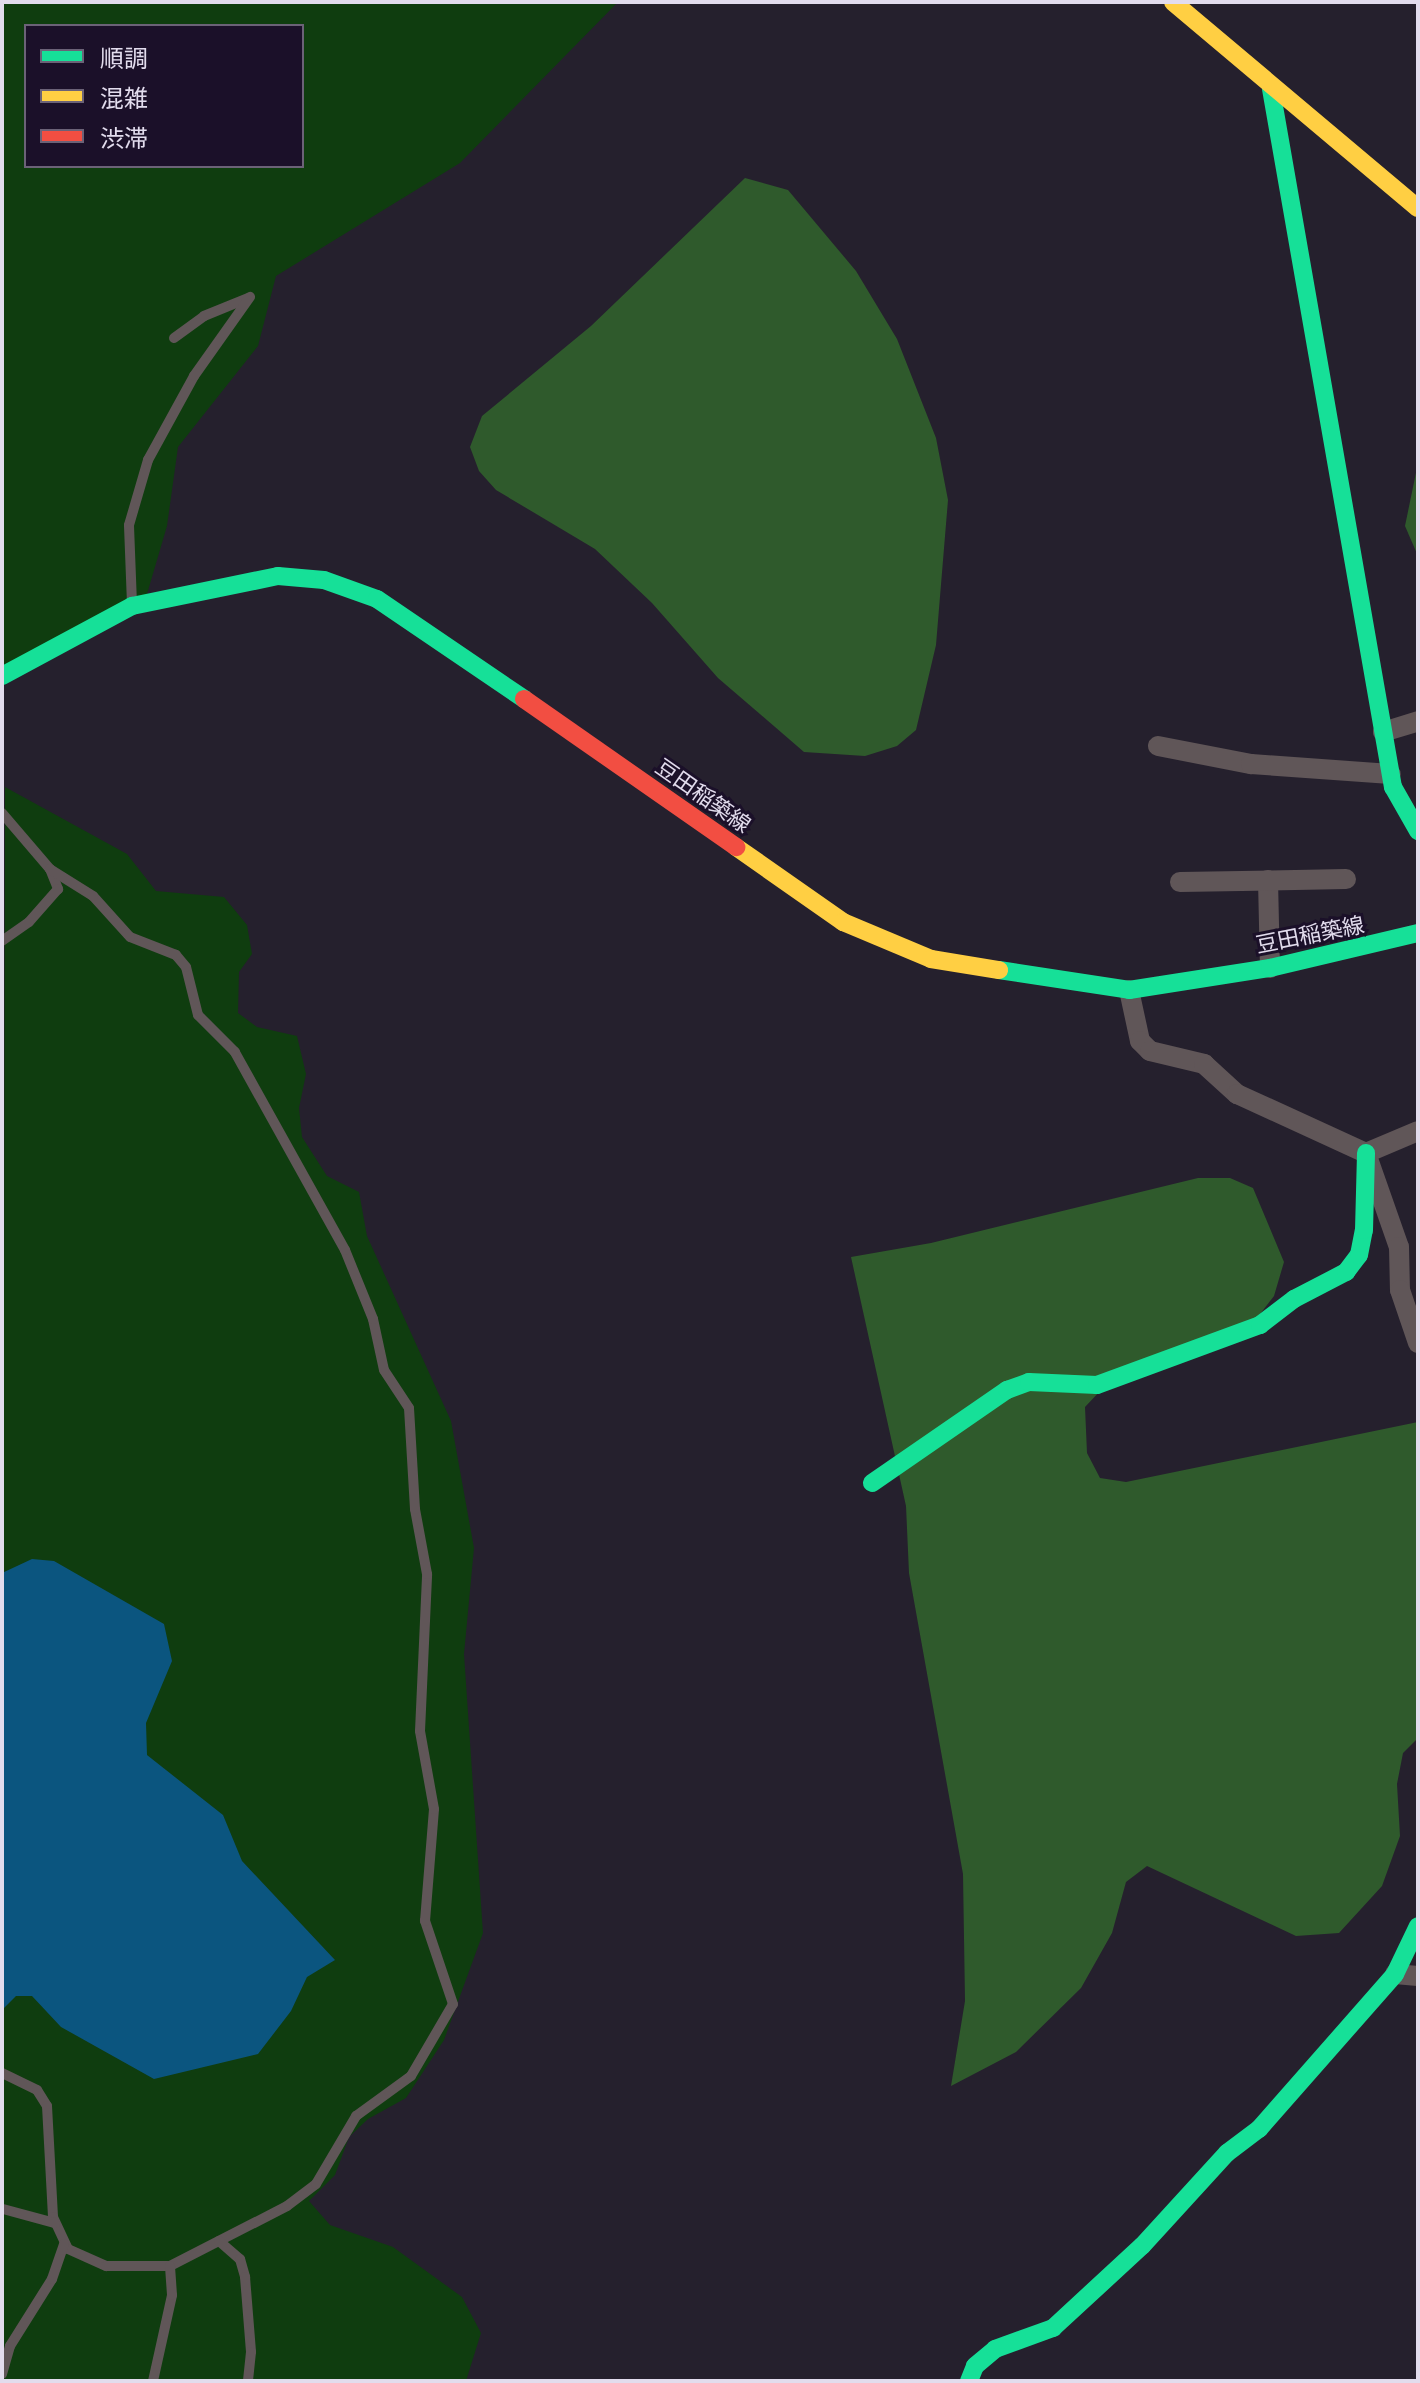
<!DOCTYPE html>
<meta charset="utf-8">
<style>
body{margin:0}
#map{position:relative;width:1420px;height:2383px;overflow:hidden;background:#25202d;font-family:Mulish,"Noto Sans JP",sans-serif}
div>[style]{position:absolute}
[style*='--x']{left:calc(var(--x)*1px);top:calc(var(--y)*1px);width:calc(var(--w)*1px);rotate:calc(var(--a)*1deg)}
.green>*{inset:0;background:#0f3d0f}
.forest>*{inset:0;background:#2f5a2c}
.water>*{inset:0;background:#0b557f}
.lane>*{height:10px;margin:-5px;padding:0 5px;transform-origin:5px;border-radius:5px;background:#605658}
.street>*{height:20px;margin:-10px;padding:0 10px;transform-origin:10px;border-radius:10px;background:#605658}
.fast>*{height:18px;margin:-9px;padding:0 9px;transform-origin:9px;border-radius:9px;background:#16e098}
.slow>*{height:18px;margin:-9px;padding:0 9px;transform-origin:9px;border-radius:9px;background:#ffcf43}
.jam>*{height:18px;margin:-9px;padding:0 9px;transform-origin:9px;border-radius:9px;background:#f24e42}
span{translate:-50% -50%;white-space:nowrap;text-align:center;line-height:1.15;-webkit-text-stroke:6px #1b1029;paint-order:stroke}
.street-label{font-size:22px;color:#e2dced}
.frame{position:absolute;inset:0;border:4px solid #e2dced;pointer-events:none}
.legend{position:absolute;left:24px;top:24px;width:280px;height:144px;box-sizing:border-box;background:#1b1029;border:2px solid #6b6277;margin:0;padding:10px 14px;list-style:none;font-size:24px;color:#e2dced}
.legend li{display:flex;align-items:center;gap:16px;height:40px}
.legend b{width:40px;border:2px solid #6b6277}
</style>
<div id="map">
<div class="green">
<i style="clip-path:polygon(evenodd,2px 2px,618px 2px,460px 163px,276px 276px,258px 346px,178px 447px,167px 526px,147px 594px,2px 669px,2px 2px,26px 26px,302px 26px,302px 166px,26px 166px,26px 26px)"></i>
<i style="clip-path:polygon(5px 787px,127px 854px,156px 891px,224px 897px,247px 925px,252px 954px,239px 972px,238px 1013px,257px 1027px,297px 1036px,306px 1074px,299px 1108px,302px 1137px,327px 1176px,359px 1192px,367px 1236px,451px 1421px,474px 1548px,464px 1654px,483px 1933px,444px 2040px,406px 2098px,368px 2119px,349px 2137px,335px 2175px,309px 2201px,330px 2225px,393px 2247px,462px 2297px,481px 2333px,466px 2381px,2px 2381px)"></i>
</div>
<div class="forest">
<i style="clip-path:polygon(745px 178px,788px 190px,856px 271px,897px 339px,936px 438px,948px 500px,936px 645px,916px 730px,897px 746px,865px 756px,804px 752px,718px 678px,652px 603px,595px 549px,496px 490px,479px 471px,470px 447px,482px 416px,591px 326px)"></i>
<i style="clip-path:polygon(1418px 463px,1418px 556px,1405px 526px)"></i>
<i style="clip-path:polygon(1198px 1178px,1230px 1178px,1253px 1188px,1284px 1262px,1274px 1296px,1247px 1331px,1102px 1389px,1085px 1407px,1087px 1453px,1100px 1478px,1126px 1482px,1418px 1422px,1418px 1738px,1403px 1753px,1397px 1784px,1400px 1836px,1382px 1886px,1339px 1933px,1296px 1936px,1147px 1866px,1126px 1882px,1112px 1933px,1081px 1988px,1016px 2052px,951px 2086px,965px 2001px,963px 1874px,909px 1573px,906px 1506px,851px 1257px,931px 1243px)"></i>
</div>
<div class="water">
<i style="clip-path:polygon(32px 1559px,54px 1561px,164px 1624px,172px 1661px,146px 1723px,147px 1755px,223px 1815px,242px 1861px,335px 1960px,307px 1977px,291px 2011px,258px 2054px,154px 2079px,61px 2027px,32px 1996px,16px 1996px,2px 2010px,2px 1573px)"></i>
</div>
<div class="lane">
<i style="--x:174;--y:338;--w:37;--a:-36"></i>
<i style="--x:204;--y:316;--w:48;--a:-22.2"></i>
<i style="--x:132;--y:604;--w:79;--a:-92.2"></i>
<i style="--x:129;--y:525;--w:68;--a:-73.7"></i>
<i style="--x:148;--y:460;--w:96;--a:-61.3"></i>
<i style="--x:194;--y:376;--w:97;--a:-54.7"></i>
<i style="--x:2;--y:813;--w:74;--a:49.4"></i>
<i style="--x:50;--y:869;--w:22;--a:68"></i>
<i style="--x:58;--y:889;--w:44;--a:131.3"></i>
<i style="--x:29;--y:922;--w:33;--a:145"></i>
<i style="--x:2;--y:2073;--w:39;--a:26"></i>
<i style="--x:37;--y:2090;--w:19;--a:58"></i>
<i style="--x:47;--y:2106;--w:111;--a:86.9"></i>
<i style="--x:53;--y:2217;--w:35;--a:65"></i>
<i style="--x:68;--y:2249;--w:42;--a:24.1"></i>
<i style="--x:106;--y:2266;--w:64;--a:0"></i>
<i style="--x:170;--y:2266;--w:131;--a:-27.1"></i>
<i style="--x:287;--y:2206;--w:36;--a:-37"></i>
<i style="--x:316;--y:2184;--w:79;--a:-59.5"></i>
<i style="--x:356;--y:2116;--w:68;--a:-36"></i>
<i style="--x:411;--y:2076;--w:83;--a:-59.7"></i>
<i style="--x:453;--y:2004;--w:88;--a:-108.6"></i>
<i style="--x:425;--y:1921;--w:112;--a:-85.4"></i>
<i style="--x:434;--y:1809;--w:79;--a:-100.2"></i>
<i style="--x:420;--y:1731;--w:157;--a:-87.4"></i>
<i style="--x:427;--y:1574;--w:66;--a:-100.5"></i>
<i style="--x:415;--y:1509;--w:101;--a:-93.4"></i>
<i style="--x:409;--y:1408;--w:45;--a:-123.3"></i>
<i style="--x:384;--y:1370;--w:52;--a:-102.2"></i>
<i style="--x:373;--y:1319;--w:74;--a:-112.1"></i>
<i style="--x:345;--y:1250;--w:227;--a:-119.1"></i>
<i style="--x:235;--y:1052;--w:52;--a:-135"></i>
<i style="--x:198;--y:1015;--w:49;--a:-104"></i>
<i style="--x:186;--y:967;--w:16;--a:-130"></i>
<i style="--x:176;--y:955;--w:49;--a:-158.6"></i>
<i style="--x:130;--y:937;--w:55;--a:-132.1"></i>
<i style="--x:93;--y:896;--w:51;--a:-147.9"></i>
<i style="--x:3;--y:2209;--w:54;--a:15.1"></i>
<i style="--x:219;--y:2241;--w:28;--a:41"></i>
<i style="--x:240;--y:2259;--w:19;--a:74"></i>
<i style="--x:245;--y:2277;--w:75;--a:85.4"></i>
<i style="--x:251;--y:2352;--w:29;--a:96"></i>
<i style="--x:2;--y:2374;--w:29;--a:-74"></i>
<i style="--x:10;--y:2346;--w:79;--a:-57.9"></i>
<i style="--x:52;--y:2279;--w:37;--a:-71"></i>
<i style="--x:153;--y:2381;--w:88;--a:-77.5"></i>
<i style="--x:172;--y:2295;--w:29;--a:-94"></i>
</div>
<div class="street">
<i style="--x:1383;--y:732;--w:37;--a:-17"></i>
<i style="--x:1158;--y:746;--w:95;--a:11"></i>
<i style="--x:1251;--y:764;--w:140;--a:4.1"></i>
<i style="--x:1268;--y:880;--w:88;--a:88.7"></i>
<i style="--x:1180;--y:882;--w:166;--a:-1"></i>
<i style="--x:1129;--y:990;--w:52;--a:77.8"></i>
<i style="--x:1140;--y:1041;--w:14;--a:45"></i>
<i style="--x:1150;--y:1051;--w:56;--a:13.5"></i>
<i style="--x:1204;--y:1064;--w:45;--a:42.3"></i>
<i style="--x:1237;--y:1094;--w:142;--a:24.6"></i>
<i style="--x:1366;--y:1153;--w:100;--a:70.7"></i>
<i style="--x:1399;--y:1247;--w:43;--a:88.7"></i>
<i style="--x:1400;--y:1290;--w:56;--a:71.2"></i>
<i style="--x:1366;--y:1153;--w:56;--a:-22.9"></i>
<i style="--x:1395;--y:1974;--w:23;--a:5"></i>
</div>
<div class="fast">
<i style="--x:1271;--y:89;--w:709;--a:80.09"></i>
<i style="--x:1393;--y:787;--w:51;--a:60.4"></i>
<i style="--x:2;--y:676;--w:148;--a:-28.3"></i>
<i style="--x:132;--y:606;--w:149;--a:-11.6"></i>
<i style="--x:278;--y:576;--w:46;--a:5"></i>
<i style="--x:324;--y:580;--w:56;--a:19.7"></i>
<i style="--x:377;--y:599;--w:178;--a:34.2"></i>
<i style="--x:999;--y:970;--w:132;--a:8.7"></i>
<i style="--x:1129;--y:990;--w:143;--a:-8.9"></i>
<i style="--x:1270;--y:968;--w:152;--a:-13.3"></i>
<i style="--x:872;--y:1483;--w:164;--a:-34.6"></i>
<i style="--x:1007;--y:1390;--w:23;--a:-20"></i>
<i style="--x:1029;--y:1382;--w:68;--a:2.5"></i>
<i style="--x:1097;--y:1385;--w:174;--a:-20.2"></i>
<i style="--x:1260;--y:1325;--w:43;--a:-37.4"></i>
<i style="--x:1294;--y:1299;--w:59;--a:-27.4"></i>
<i style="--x:1346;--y:1272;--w:21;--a:-53"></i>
<i style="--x:1359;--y:1255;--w:25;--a:-79"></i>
<i style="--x:1364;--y:1230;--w:77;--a:-88.5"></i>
<i style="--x:969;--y:2381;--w:16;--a:-68"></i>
<i style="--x:975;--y:2366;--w:26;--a:-40"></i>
<i style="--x:995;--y:2349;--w:62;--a:-19.9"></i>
<i style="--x:1053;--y:2328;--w:121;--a:-42.7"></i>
<i style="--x:1142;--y:2246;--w:126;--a:-47.6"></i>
<i style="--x:1227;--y:2153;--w:40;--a:-37"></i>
<i style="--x:1259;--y:2129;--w:206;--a:-48.7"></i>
<i style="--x:1395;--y:1974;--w:53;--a:-64.4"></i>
</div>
<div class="slow">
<i style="--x:1173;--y:2;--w:320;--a:40.1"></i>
<i style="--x:736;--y:847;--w:131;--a:35"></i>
<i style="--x:843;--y:922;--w:95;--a:22.8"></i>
<i style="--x:931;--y:959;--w:69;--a:9.2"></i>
</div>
<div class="jam">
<i style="--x:524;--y:699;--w:259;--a:34.9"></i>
</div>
<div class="street-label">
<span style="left:703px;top:796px;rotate:35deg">豆田稲築線</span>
<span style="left:1310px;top:935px;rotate:-11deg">豆田稲築線</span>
</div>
<div class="frame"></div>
<ul class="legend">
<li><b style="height:10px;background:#16e098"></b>順調</li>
<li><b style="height:10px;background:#ffcf43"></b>混雑</li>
<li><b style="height:10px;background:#f24e42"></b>渋滞</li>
</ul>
</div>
